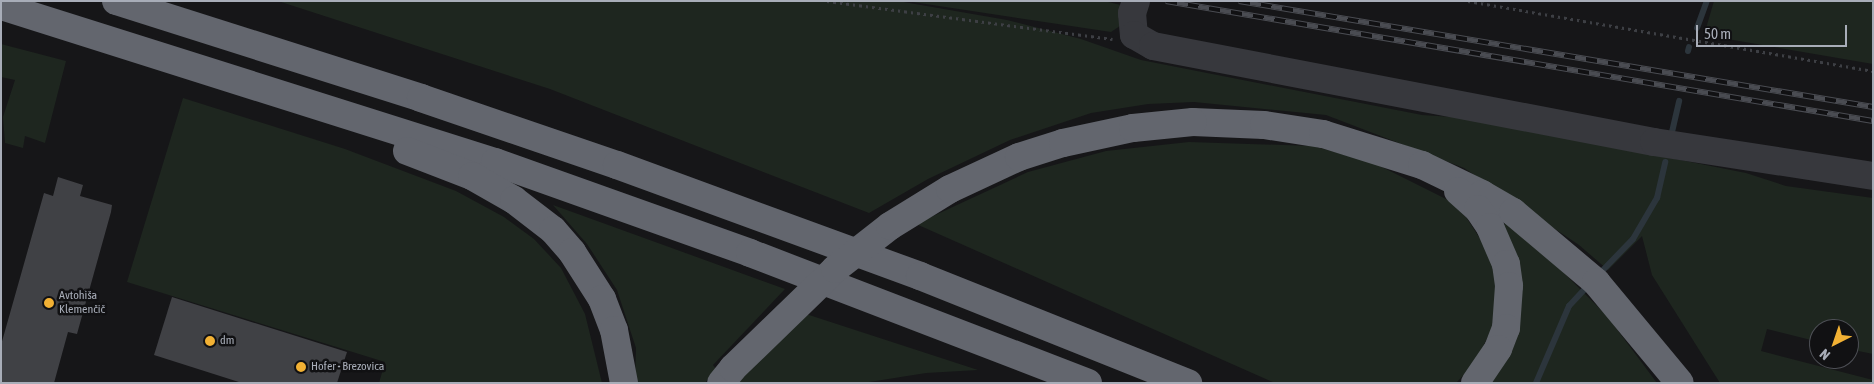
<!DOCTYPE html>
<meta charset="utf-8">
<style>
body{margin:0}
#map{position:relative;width:1874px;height:384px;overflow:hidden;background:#161618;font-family:"Asap Condensed",sans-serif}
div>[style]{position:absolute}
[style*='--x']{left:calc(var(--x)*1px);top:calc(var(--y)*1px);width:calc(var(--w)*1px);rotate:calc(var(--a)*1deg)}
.green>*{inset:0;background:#1e261f}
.stream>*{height:6px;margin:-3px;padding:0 3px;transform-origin:3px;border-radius:3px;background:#2c353c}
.building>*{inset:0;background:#404145}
.path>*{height:3px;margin-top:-1.5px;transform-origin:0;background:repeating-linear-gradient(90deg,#3d3f44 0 2.5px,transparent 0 6.5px)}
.minor>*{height:28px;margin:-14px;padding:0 14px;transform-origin:14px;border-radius:14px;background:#37383d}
.highway>*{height:28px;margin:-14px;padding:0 14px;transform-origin:14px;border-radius:14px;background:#63666e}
.rail>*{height:5.5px;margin-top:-2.75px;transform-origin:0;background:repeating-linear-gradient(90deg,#111113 0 11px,#4a4c52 0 22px);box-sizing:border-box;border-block:1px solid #4a4c52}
.highway-bridge>*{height:28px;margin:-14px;padding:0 14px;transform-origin:14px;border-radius:14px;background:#63666e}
.dots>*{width:14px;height:14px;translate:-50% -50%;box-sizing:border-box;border:2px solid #111113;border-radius:50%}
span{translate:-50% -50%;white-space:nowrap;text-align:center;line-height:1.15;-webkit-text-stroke:5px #111113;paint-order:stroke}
.poi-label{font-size:12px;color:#a8adb8}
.left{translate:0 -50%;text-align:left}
.frame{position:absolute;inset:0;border:2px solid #a8adb8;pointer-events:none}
.north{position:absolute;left:1809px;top:319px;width:50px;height:50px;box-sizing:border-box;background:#111113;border:1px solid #4d4f55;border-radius:50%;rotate:221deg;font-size:14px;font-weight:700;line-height:20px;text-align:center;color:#a8adb8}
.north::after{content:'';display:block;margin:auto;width:18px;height:22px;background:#f2b134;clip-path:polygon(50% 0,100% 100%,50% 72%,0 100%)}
.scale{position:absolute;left:1696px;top:25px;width:151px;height:22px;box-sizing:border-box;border:2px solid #a8adb8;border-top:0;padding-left:6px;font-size:15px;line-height:18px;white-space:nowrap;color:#a8adb8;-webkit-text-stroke:4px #111113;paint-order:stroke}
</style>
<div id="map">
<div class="green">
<i style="clip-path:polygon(278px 1px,898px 1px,1007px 20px,1081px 39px,1141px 60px,1422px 115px,1468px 118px,1746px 173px,1786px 186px,1873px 198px,1873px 354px,1849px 349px,1849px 329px,1819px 329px,1819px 342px,1767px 329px,1761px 351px,1873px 380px,1873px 383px,1720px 383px,1652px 275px,1642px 236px,1608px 270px,1579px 245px,1464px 168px,1326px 115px,1194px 102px,1148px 104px,1091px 113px,1010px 140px,928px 179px,869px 213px,550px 89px)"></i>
<i style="clip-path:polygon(906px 1px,1104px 1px,1125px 6px,1120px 26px,1111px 32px)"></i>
<i style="clip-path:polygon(1714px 1px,1873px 1px,1873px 64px,1704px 35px)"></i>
<i style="clip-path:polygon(1px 44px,66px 61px,45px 143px,25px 136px,23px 148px,5px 143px,3px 117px,15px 80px,1px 77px)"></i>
<i style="clip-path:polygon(183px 98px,345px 149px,456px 191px,504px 217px,534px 239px,561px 268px,585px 314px,602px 383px,379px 383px,385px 362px,127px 282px)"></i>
<i style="clip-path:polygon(1189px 142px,1313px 146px,1374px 163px,1448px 200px,1466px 217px,1490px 254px,1499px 286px,1492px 328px,1475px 363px,1456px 383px,1275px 383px,916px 224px,1028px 172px,1106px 151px)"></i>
<i style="clip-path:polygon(553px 205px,785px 289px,713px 365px,716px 369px,705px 383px,635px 383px,636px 348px,617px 290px,587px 244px)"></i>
<i style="clip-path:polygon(1508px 222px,1557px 266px,1607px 316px,1657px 383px,1486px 383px,1492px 376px,1504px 224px)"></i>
<i style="clip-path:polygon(803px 313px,978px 370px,926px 373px,863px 383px,733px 383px)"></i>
</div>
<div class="stream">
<i style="--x:1697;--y:28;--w:29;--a:-70"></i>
<i style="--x:1688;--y:51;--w:4;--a:-76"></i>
<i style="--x:1672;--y:132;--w:32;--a:-77"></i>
<i style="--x:1603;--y:270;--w:43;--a:-45.9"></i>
<i style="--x:1633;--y:239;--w:48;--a:-59.7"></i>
<i style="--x:1657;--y:198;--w:37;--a:-77"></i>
<i style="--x:1536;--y:383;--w:84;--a:-66.8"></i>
<i style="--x:1569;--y:306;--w:22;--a:-47"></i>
</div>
<div class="building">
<i style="clip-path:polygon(58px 177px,83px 185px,80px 196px,112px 205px,111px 212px,77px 334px,68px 332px,54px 383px,1px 383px,1px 345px,44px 193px,53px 196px)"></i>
<i style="clip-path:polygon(172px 297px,347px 352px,337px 383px,242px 383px,154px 355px)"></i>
</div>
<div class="path">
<i style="--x:827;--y:1;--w:288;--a:7.6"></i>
<i style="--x:1468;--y:1;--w:411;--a:9.8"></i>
</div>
<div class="minor">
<i style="--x:1136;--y:1;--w:13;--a:108"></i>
<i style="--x:1132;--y:13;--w:22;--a:85"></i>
<i style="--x:1134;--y:35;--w:22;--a:30"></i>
<i style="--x:1153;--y:46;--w:510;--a:10.85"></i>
<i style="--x:1654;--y:142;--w:222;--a:8.8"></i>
</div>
<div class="highway">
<i style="--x:116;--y:1;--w:320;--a:17.6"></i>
<i style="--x:421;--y:98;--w:207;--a:18.9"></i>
<i style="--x:617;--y:165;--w:323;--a:20.1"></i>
<i style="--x:920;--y:276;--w:289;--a:21.8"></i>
<i style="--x:1;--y:6;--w:518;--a:17.53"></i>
<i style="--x:495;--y:162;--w:271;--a:19.6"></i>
<i style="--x:750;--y:253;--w:362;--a:21"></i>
<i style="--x:1193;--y:122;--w:71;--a:2.4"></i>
<i style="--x:1264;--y:125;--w:60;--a:8.7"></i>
<i style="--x:1323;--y:134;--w:104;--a:17.4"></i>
<i style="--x:1422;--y:165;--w:67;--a:25.8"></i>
<i style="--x:1482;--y:194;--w:36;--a:30"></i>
<i style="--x:1513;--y:212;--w:109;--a:40.1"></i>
<i style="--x:1596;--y:282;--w:131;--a:50.3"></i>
<i style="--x:407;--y:151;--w:70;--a:21"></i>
<i style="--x:472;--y:176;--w:48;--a:29.7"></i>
<i style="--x:514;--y:200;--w:49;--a:37.6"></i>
<i style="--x:553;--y:230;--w:29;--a:49"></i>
<i style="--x:572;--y:252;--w:56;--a:57.4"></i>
<i style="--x:602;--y:299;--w:33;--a:69"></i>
<i style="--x:614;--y:330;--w:54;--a:79.3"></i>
<i style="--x:1458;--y:191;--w:27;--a:42"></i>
<i style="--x:1478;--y:209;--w:22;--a:56"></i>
<i style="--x:1490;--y:227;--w:40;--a:66.6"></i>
<i style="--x:1506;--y:264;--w:22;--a:82"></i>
<i style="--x:1509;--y:286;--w:42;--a:94.1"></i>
<i style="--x:1506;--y:328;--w:22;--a:111"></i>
<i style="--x:1498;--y:349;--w:41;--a:124.1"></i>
<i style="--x:721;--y:383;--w:19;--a:-51"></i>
</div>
<div class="rail">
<i style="--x:1166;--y:1;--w:717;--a:9.63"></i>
<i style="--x:1239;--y:1;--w:643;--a:9.49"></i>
</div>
<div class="highway-bridge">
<i style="--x:733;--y:368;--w:142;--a:-44.1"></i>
<i style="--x:835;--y:269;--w:70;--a:-38"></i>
<i style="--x:890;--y:226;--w:70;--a:-31.7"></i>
<i style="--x:950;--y:189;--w:76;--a:-24.9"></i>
<i style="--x:1019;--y:157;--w:46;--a:-17.7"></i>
<i style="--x:1063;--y:143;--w:72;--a:-12.1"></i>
<i style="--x:1133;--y:128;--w:60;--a:-5.7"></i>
</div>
<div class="dots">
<i style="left:49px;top:303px;background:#f2b134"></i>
<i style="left:210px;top:341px;background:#f2b134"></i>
<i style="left:301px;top:367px;background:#f2b134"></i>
</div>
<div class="poi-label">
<span class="left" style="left:59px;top:303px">Avtohiša<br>Klemenčič</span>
<span class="left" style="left:220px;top:341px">dm</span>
<span class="left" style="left:311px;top:367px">Hofer - Brezovica</span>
</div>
<div class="frame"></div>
<div class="north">N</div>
<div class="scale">50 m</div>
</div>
